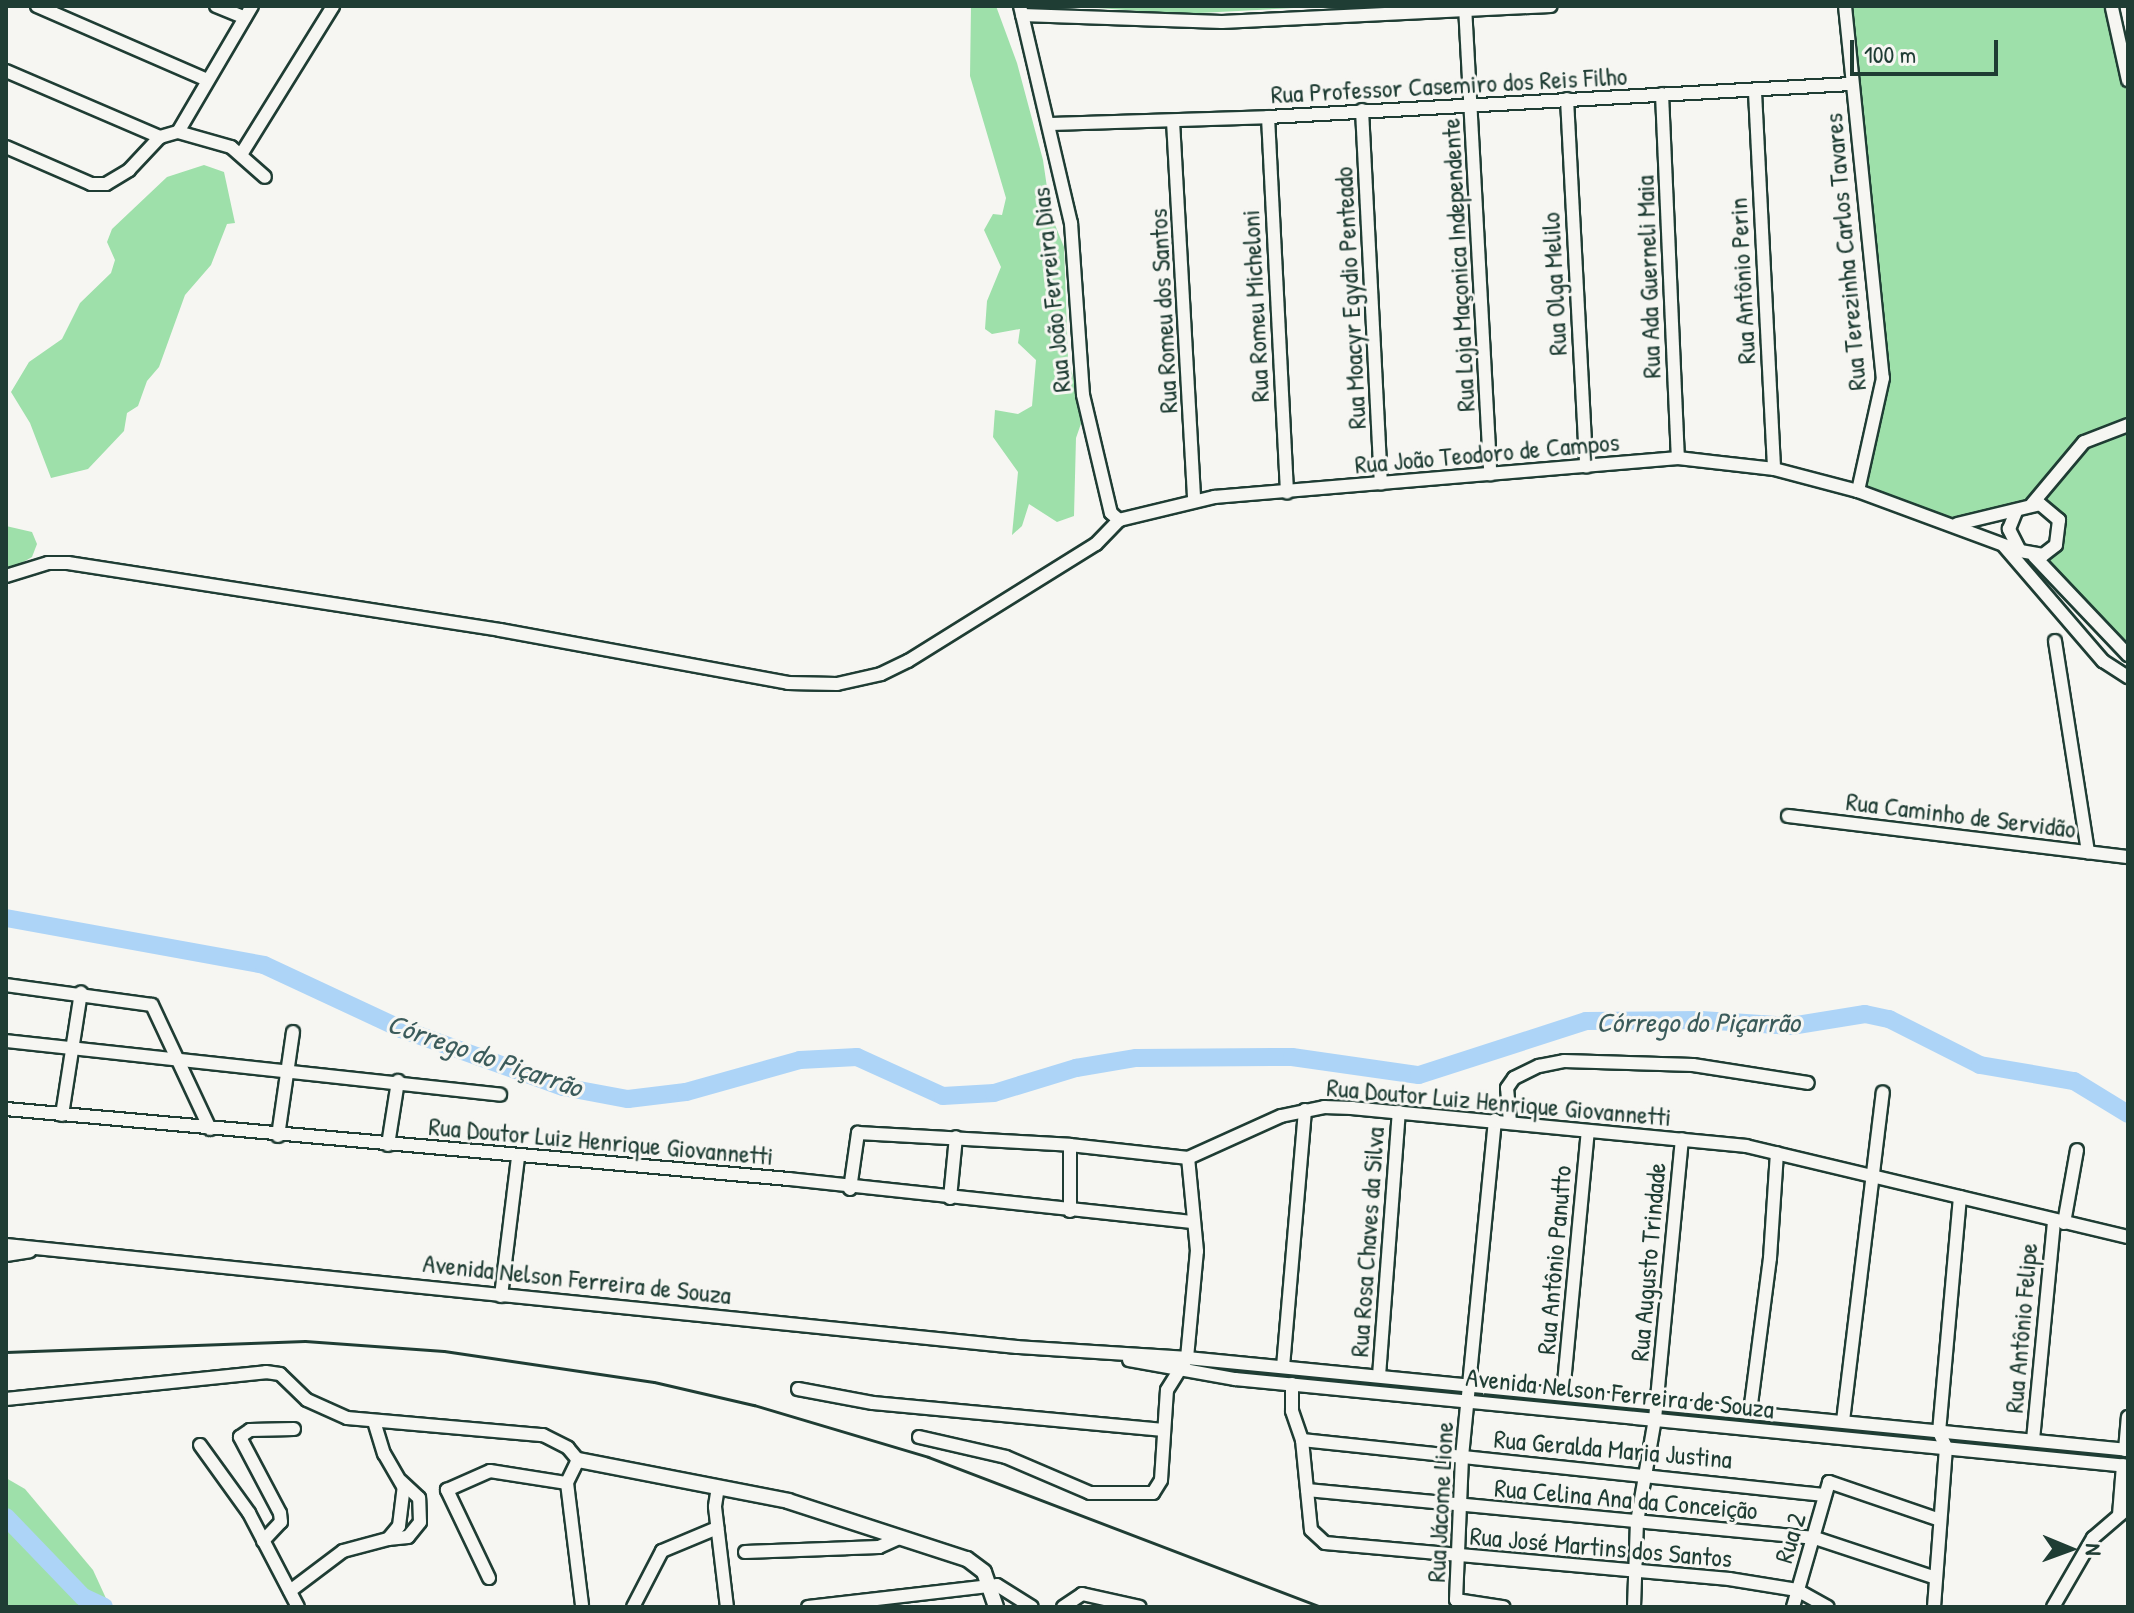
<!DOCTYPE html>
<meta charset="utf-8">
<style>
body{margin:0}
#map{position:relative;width:2134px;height:1613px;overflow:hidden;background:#f6f6f2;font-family:"Patrick Hand",sans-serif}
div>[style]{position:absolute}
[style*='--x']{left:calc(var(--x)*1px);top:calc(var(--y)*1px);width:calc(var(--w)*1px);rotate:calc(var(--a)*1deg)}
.green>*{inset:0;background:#9ee0aa}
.river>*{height:18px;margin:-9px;padding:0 9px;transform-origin:9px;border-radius:9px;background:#add4f7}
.roads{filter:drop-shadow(2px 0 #1f3d34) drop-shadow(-2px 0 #1f3d34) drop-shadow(0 2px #1f3d34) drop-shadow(0 -2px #1f3d34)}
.minor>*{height:12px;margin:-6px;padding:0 6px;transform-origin:6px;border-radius:6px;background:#f6f6f2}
.tertiary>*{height:14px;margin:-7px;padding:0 7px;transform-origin:7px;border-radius:7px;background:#f6f6f2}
.rail>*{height:3px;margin:-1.5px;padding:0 1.5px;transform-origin:1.5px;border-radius:1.5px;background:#1f3d34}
span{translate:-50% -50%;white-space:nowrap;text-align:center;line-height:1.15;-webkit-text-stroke:6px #f6f6f2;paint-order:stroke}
.street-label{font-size:26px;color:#1f3d34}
.water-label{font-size:28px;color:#3b5b5b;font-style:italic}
.frame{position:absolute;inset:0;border:8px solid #1f3d34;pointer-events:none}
.north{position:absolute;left:2030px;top:1509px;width:80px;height:80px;-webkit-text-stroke:6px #f6f6f2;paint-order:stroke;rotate:91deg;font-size:22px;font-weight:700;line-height:32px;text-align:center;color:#1f3d34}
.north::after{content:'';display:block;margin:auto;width:28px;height:36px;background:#1f3d34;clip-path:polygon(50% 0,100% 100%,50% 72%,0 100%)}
.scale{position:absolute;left:1850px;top:40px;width:148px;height:36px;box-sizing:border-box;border:4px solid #1f3d34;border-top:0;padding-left:10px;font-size:24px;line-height:28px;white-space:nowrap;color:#1f3d34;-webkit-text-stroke:6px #f6f6f2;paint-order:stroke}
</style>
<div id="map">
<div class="green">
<i style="clip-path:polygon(971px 6px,996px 6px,1017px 63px,1043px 160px,1051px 215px,1064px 247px,1068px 359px,1084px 415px,1076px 438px,1074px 516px,1057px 522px,1029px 504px,1022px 526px,1012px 535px,1018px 472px,993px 437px,995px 410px,1018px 414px,1032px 406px,1036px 360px,1018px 343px,1020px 329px,992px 334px,985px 329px,987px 301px,1001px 267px,984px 230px,993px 214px,1002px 215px,1006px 198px,970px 76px)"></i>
<i style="clip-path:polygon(1071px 6px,1331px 6px,1180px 14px)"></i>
<i style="clip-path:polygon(1845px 6px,2107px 6px,2128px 98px,2128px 655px,2036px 556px,2043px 555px,2061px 528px,2032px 504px,1957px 524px,1858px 491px,1881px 401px,1852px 114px,1845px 90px)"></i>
<i style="clip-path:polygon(204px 165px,224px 172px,235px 223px,227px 224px,211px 265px,185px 295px,159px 367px,147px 381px,138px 406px,127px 413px,124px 431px,88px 469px,51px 478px,30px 423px,11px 392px,29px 362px,62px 339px,80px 303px,111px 273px,115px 260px,107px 242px,112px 229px,167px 177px)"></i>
<i style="clip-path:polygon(6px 526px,32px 532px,37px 544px,32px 557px,6px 572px)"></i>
<i style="clip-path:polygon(6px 1478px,25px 1489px,93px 1570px,110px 1607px,6px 1607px)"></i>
</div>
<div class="river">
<i style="--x:6;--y:918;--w:262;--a:10.3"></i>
<i style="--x:264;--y:965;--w:151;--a:25"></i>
<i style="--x:401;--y:1029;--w:172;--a:19.7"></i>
<i style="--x:563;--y:1087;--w:66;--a:10.5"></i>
<i style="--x:628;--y:1099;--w:58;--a:-6.9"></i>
<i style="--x:686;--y:1092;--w:118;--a:-15.7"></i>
<i style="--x:800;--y:1060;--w:57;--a:-3"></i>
<i style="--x:857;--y:1057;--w:94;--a:24.4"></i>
<i style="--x:943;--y:1096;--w:51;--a:-3.4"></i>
<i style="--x:994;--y:1093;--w:86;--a:-17"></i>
<i style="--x:1076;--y:1068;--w:61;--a:-9.5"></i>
<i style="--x:1136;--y:1058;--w:156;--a:-0.4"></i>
<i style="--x:1292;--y:1057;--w:128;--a:8.1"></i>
<i style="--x:1419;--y:1075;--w:176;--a:-17.9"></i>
<i style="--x:1586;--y:1021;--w:115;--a:-0.5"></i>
<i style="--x:1701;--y:1020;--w:90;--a:3.8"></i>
<i style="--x:1791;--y:1026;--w:75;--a:-9.2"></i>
<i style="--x:1865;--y:1014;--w:25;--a:12"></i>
<i style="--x:1889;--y:1019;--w:102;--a:26.8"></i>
<i style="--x:1980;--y:1065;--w:95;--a:9.7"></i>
<i style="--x:2074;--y:1081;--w:63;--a:31.4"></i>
<i style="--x:6;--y:1517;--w:111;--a:46.1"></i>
<i style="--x:83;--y:1597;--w:23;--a:25"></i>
</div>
<div class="roads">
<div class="minor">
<i style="--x:37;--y:6;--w:185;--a:23.5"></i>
<i style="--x:216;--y:6;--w:31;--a:22"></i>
<i style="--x:1020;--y:6;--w:223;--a:76.8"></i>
<i style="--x:1071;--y:223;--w:172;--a:86"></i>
<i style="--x:1083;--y:395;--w:121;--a:76.7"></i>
<i style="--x:1111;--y:513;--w:11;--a:41"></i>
<i style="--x:1465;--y:6;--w:469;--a:86.9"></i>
<i style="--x:1845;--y:6;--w:374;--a:84.2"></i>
<i style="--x:1883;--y:378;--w:116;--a:102.5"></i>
<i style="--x:2112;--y:8;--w:74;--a:77.5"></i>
<i style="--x:1022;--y:15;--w:200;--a:2"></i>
<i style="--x:1222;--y:22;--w:329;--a:-2.8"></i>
<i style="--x:6;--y:71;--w:168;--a:23.2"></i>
<i style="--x:1755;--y:92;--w:377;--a:87.1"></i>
<i style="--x:1662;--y:94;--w:364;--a:87.5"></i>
<i style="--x:1567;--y:99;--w:368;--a:87"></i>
<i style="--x:1362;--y:110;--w:374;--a:87.1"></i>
<i style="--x:1268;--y:117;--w:376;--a:87.1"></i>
<i style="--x:1173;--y:121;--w:380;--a:86.8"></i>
<i style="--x:1049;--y:124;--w:219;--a:-1.8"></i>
<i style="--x:1268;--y:117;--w:584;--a:-3.24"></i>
<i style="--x:178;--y:132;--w:146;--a:-59.6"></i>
<i style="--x:6;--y:147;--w:93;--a:23.5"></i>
<i style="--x:91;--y:184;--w:15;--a:0"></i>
<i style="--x:106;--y:184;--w:27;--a:-31"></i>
<i style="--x:129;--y:170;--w:45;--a:-46.8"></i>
<i style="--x:160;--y:137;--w:19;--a:-16"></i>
<i style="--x:178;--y:132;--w:55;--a:15.8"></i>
<i style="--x:231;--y:147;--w:45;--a:41.4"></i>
<i style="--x:242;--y:153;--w:173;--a:-58.2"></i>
<i style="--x:2032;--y:504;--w:81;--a:-50"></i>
<i style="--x:2084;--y:442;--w:47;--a:-21.1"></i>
<i style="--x:1119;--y:520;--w:98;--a:-13.6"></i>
<i style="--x:1214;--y:497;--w:466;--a:-4.8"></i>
<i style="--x:1678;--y:458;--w:97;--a:6.5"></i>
<i style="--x:1774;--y:469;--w:87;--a:14.7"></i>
<i style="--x:1858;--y:491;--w:173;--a:20.3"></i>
<i style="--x:1957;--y:524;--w:85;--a:-13.5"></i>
<i style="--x:2040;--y:504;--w:25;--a:40"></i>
<i style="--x:2059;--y:520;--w:25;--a:97"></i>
<i style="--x:2056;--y:545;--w:16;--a:142"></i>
<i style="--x:2043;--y:555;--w:23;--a:-170"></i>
<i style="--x:2020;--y:551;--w:25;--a:-117"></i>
<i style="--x:2009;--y:529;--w:18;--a:-68"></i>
<i style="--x:2004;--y:546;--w:152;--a:49.3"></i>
<i style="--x:2103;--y:661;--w:30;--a:33"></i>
<i style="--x:2034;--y:556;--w:137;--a:46.5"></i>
<i style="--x:6;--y:576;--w:44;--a:-17.2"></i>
<i style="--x:48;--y:563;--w:20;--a:0"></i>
<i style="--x:68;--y:563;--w:437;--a:8.8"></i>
<i style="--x:500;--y:630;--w:293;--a:10.4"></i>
<i style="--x:788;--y:683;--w:49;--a:1.2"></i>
<i style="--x:837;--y:684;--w:45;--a:-12.8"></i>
<i style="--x:881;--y:674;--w:30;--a:-26"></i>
<i style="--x:908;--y:661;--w:221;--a:-31.9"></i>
<i style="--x:1096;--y:544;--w:33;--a:-46"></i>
<i style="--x:2055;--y:641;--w:214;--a:81.1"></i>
<i style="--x:1788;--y:816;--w:342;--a:6.9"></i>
<i style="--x:6;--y:985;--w:147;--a:7.8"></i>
<i style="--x:152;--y:1005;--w:137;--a:64.9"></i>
<i style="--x:6;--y:1041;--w:497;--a:6.2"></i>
<i style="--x:6;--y:1109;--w:786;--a:5.11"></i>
<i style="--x:789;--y:1179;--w:404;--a:6.1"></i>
<i style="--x:62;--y:1115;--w:124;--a:-81.2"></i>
<i style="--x:1495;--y:1120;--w:339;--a:95.6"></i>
<i style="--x:1462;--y:1457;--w:143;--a:92.4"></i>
<i style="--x:1456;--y:1600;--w:48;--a:8.5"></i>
<i style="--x:1510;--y:1122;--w:34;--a:-95"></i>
<i style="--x:1507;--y:1088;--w:12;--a:-55"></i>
<i style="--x:1514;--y:1078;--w:28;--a:-26"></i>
<i style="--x:1539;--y:1066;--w:25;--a:-11"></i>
<i style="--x:1564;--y:1061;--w:129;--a:1.8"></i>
<i style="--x:1693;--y:1065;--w:116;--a:8.9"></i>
<i style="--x:278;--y:1136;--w:105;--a:-81.8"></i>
<i style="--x:388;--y:1145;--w:65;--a:-81.1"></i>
<i style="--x:850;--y:1189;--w:57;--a:-81.9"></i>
<i style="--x:858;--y:1133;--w:212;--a:3.2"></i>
<i style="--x:1070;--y:1145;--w:119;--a:6.3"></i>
<i style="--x:1188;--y:1158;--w:102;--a:-24.3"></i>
<i style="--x:1281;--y:1116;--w:44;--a:-11.8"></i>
<i style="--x:1324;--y:1107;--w:28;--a:2"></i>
<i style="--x:1352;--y:1108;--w:396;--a:5.5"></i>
<i style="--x:1746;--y:1146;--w:393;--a:13.4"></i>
<i style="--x:950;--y:1198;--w:61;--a:-84.4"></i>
<i style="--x:1070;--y:1211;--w:66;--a:-90"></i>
<i style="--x:2064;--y:1223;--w:74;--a:-79.9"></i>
<i style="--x:6;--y:1245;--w:1016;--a:5.76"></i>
<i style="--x:1017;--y:1347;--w:170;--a:3.7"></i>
<i style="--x:1187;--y:1358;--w:945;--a:5.58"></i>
<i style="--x:6;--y:1255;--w:24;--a:-9"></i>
<i style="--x:501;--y:1296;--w:140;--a:-83"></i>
<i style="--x:1129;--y:1360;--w:108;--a:10.2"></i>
<i style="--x:1235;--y:1379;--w:897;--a:5.56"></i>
<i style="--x:1283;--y:1367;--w:258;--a:-85.1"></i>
<i style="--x:1379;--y:1376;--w:265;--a:-85.7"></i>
<i style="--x:1292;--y:1384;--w:27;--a:90"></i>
<i style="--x:1292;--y:1411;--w:31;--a:71"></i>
<i style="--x:1302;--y:1440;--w:90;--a:84.3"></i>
<i style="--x:1311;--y:1530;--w:19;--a:43"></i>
<i style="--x:1325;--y:1543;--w:406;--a:5.1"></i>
<i style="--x:1729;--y:1579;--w:69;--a:9.2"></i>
<i style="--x:1797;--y:1590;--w:35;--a:29"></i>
<i style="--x:798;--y:1389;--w:76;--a:10.6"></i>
<i style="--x:873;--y:1403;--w:292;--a:5.3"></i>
<i style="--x:1563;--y:1394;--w:264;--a:-84.6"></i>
<i style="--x:6;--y:1399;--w:261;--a:-5.9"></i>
<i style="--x:266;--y:1372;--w:14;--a:8"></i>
<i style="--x:280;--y:1374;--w:37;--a:44"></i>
<i style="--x:307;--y:1400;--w:44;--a:24.2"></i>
<i style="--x:347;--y:1418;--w:197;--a:5"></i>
<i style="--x:543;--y:1435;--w:28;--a:27"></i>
<i style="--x:568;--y:1448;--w:16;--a:50"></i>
<i style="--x:578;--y:1460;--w:25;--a:116"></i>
<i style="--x:567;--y:1483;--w:123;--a:83"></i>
<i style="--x:1750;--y:1412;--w:155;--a:-82.6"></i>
<i style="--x:1770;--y:1258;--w:105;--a:-86.2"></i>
<i style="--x:1843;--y:1421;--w:331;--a:-83.1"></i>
<i style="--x:919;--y:1437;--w:89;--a:12.9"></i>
<i style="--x:1006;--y:1457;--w:91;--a:23.2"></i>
<i style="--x:1090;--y:1493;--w:63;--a:0"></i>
<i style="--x:1153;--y:1493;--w:15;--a:-58"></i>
<i style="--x:1161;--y:1480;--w:90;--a:-86.2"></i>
<i style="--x:1167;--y:1390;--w:38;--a:-58"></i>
<i style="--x:1187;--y:1358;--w:107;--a:-84.7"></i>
<i style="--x:1197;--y:1251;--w:93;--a:-95.5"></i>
<i style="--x:1302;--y:1440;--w:525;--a:6.01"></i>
<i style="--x:2033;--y:1440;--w:221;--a:-84.5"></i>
<i style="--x:200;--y:1445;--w:84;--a:54.2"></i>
<i style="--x:249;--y:1513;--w:106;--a:62.5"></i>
<i style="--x:2125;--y:1450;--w:33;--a:-85"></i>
<i style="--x:718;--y:1487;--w:20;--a:99"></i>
<i style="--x:715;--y:1507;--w:101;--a:83.2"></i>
<i style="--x:1307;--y:1490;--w:510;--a:5.4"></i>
<i style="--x:1815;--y:1538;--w:127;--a:18.3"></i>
<i style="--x:2119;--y:1515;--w:50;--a:-85.4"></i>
<i style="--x:388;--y:1539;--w:20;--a:-6"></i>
<i style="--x:408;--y:1537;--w:19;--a:-51"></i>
<i style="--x:420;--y:1522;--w:24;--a:-92"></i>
<i style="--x:419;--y:1498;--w:25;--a:-137"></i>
<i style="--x:263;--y:1541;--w:26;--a:-47"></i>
<i style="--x:281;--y:1522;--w:9;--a:-96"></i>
<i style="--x:280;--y:1513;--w:86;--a:-117.8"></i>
<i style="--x:240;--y:1437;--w:12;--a:-35"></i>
<i style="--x:250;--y:1430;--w:44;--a:-1.3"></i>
<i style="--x:745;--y:1552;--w:134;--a:-2.1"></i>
<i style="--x:879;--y:1547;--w:22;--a:-24"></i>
<i style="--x:489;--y:1578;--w:98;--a:-115.5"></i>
<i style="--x:447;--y:1490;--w:47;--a:-23.8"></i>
<i style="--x:490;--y:1471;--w:78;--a:8.9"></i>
<i style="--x:290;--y:1591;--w:66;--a:-37"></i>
<i style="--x:343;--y:1551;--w:47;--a:-14.9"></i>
<i style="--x:388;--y:1539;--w:17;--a:-50"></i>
<i style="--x:399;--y:1526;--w:38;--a:-83"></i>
<i style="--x:404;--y:1488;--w:39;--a:-120"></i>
<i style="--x:384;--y:1454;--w:34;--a:-107"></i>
<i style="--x:633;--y:1607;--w:63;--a:-62.6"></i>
<i style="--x:662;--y:1551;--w:60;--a:-22.7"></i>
<i style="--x:808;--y:1607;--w:190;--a:-6.6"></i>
<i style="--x:997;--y:1585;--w:41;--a:32.2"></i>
<i style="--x:1063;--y:1607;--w:23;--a:-34"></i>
<i style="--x:1082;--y:1594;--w:59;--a:12.6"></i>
<i style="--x:1634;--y:1607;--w:85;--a:-88"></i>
<i style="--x:1637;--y:1522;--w:105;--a:-80.1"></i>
<i style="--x:1655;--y:1419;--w:281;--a:-84.5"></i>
<i style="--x:1793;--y:1607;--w:130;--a:-73.9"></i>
<i style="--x:1829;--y:1482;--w:117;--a:18.9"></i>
<i style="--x:1934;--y:1607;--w:160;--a:-85.7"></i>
<i style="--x:1946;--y:1447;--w:17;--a:-115"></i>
<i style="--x:1939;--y:1432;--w:236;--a:-84.9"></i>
<i style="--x:2053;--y:1607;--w:80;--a:-59.9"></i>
<i style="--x:2093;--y:1538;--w:46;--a:-40.6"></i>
</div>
<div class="tertiary">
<i style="--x:578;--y:1460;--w:214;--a:11"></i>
<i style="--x:788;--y:1501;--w:188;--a:18"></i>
<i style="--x:967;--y:1559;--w:21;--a:37"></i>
<i style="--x:984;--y:1572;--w:37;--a:71"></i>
</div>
</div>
<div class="rail">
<i style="--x:6;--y:1352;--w:299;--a:-2.1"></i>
<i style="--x:305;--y:1341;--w:139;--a:4.1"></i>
<i style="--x:444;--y:1351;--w:212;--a:8.4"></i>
<i style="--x:654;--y:1382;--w:103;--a:13"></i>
<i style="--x:754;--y:1405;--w:182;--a:16.6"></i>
<i style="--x:928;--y:1457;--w:421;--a:20.9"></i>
</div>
<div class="street-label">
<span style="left:1449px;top:85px;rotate:-3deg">Rua Professor Casemiro dos Reis Filho</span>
<span style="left:1845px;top:252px;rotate:-95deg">Rua Terezinha Carlos Tavares</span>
<span style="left:1458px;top:265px;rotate:-93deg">Rua Loja Maçonica Independente</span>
<span style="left:1648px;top:277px;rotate:-92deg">Rua Ada Guerneli Maia</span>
<span style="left:1742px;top:281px;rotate:-93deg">Rua Antônio Perin</span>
<span style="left:1554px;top:284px;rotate:-93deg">Rua Olga Melilo</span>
<span style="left:1051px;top:290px;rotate:-96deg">Rua João Ferreira Dias</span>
<span style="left:1350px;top:298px;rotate:-93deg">Rua Moacyr Egydio Penteado</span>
<span style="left:1255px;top:306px;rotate:-93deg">Rua Romeu Micheloni</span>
<span style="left:1163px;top:311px;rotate:-93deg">Rua Romeu dos Santos</span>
<span style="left:1487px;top:453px;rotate:-5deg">Rua João Teodoro de Campos</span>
<span style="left:1961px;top:815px;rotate:7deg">Rua Caminho de Servidão</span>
<span style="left:1499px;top:1102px;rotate:5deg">Rua Doutor Luiz Henrique Giovannetti</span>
<span style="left:601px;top:1141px;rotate:5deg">Rua Doutor Luiz Henrique Giovannetti</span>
<span style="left:1367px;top:1242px;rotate:-86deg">Rua Rosa Chaves da Silva</span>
<span style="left:1554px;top:1260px;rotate:-85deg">Rua Antônio Panutto</span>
<span style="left:1648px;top:1262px;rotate:-85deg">Rua Augusto Trindade</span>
<span style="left:577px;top:1279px;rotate:6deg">Avenida Nelson Ferreira de Souza</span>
<span style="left:2021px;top:1328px;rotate:-85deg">Rua Antônio Felipe</span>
<span style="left:1620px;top:1393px;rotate:6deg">Avenida Nelson Ferreira de Souza</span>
<span style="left:1613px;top:1449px;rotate:5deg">Rua Geralda Maria Justina</span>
<span style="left:1626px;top:1499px;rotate:5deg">Rua Celina Ana da Conceição</span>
<span style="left:1440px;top:1502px;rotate:-87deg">Rua Jácome Lione</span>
<span style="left:1790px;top:1538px;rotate:-73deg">Rua 2</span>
<span style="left:1601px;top:1547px;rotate:5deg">Rua José Martins dos Santos</span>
</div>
<div class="water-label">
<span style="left:1698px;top:1022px">Córrego do Piçarrão</span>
<span style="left:485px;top:1055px;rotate:19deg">Córrego do Piçarrão</span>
</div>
<div class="frame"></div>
<div class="north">N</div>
<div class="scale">100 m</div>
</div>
